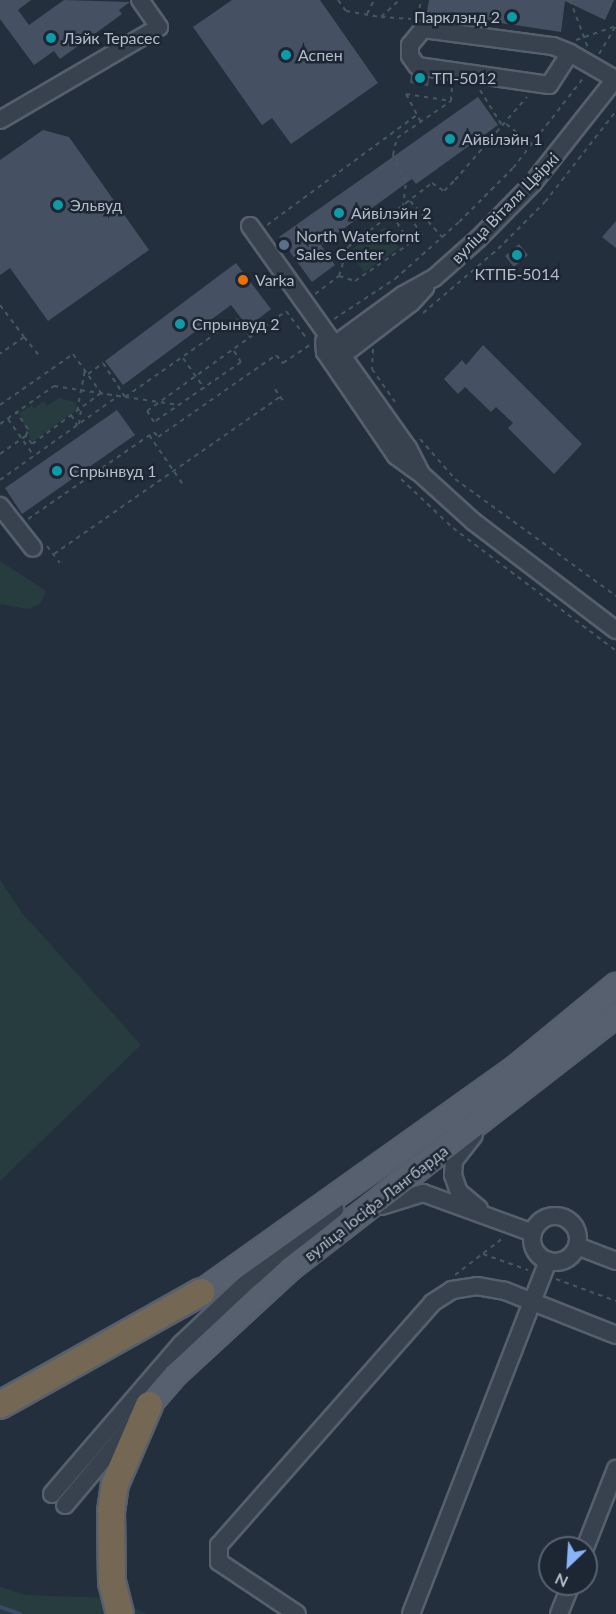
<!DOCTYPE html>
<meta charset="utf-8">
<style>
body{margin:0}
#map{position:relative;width:616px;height:1614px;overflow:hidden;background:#242f3e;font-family:Lato,sans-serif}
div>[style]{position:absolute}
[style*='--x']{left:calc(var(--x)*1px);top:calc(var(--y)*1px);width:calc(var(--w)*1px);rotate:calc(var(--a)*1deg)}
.green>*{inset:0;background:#263c3f}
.stream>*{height:4px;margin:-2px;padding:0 2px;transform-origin:2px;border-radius:2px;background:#394c67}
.building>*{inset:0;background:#455162}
.path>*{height:2px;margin-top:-1px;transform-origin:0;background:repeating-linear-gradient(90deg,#44595c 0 4.5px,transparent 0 9px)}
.roads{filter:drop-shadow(2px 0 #565f6c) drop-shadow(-2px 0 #565f6c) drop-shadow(0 2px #565f6c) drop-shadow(0 -2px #565f6c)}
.minor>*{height:16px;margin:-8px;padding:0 8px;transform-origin:8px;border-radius:8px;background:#38414e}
.minor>.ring{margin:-8px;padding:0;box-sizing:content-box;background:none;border:16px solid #38414e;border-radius:50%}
.major>*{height:22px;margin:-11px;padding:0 11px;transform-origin:11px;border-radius:11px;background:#56606e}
.highway>*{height:26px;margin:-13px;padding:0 13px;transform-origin:13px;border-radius:13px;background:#746855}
.dots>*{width:16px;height:16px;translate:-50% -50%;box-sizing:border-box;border:3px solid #1d2633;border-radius:50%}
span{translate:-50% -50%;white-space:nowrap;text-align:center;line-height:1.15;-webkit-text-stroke:5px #1d2633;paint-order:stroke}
.poi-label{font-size:16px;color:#b4bcc9}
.right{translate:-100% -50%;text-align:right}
.left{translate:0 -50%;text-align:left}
.street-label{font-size:16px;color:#b4bcc9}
.north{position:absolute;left:538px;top:1536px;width:60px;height:60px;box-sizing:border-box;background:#1d2633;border:2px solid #59626f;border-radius:50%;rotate:205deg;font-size:16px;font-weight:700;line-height:24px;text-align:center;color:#b4bcc9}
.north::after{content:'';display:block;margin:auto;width:21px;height:27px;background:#8ab4f8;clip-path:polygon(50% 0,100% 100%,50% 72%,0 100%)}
</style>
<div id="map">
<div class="green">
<i style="clip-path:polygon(385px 227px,399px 248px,364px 272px,349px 251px)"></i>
<i style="clip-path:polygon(59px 398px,76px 402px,75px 411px,32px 442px,19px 413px,32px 405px,34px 408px,44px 401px,47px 406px)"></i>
<i style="clip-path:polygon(0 561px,46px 591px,40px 604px,28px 609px,0 604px)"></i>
<i style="clip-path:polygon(0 880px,23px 914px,141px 1045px,0 1181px)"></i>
<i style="clip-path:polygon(0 1587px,26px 1595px,111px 1598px,147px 1614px,0 1614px)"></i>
</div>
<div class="stream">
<i style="--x:0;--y:1607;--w:21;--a:19"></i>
</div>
<div class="building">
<i style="clip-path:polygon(0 0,31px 0,18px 10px,29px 25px,64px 0,130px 2px,119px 10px,122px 14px,60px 59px,54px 51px,34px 65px,0 19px)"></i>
<i style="clip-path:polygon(232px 0,320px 0,378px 83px,291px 144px,272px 118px,262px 125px,193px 27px)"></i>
<i style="clip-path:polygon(429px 0,614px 0,605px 20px,565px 1px,561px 32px,427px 12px)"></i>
<i style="clip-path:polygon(411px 75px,429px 78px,428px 86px,410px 83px)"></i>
<i style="clip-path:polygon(478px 97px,498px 125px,416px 184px,412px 179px,321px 245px,335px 265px,312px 282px,279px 237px)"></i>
<i style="clip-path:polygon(43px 130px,69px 137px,149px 250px,48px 321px,10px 268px,0 275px,0 160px)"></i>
<i style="clip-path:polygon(616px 221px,616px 248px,602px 237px)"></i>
<i style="clip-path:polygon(519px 244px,528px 255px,514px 267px,505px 256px)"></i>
<i style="clip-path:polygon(236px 263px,271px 309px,248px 327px,231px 305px,123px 385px,105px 361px)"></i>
<i style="clip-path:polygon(483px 345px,582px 444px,554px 474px,508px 428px,513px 423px,496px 407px,491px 412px,465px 387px,458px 394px,444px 379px,462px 360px,466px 365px)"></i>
<i style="clip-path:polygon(117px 410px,135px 435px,22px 514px,5px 488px)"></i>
</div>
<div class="path">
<i style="--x:338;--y:0;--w:14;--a:54"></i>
<i style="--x:346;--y:11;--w:36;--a:10"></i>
<i style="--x:381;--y:17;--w:25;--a:-43"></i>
<i style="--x:570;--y:0;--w:51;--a:69.4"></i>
<i style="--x:367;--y:14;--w:16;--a:-63"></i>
<i style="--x:381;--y:17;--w:30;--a:4"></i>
<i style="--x:418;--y:17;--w:17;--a:-80"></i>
<i style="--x:576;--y:40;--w:42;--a:-19.3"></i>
<i style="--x:599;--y:54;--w:33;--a:-59"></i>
<i style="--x:480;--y:90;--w:44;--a:58.1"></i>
<i style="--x:406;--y:94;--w:46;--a:8.8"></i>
<i style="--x:406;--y:94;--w:32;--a:62"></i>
<i style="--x:506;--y:124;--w:33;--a:38"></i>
<i style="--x:410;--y:201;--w:48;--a:48.4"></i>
<i style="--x:392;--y:215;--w:33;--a:57"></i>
<i style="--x:267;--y:225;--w:186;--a:-36.3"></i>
<i style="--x:339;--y:276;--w:17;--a:17"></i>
<i style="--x:355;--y:281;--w:81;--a:-34.5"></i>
<i style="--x:422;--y:235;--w:34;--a:-124"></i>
<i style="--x:403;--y:207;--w:26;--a:-83"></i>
<i style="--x:406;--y:181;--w:29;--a:-117"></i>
<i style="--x:393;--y:155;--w:17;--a:-77"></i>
<i style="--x:397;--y:138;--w:65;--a:-34.4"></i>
<i style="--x:451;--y:101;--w:16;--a:-86"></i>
<i style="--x:315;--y:294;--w:30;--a:-37"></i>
<i style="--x:339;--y:276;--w:30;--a:-73"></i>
<i style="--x:348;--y:247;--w:106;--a:-37.3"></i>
<i style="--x:432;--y:183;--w:14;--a:34"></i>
<i style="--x:444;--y:191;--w:16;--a:-45"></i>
<i style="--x:455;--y:180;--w:110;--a:-49.1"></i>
<i style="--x:0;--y:305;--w:40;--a:53"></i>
<i style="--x:24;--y:337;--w:29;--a:145"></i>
<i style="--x:423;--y:313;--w:99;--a:-40.5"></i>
<i style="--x:498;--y:249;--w:66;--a:-45"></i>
<i style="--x:545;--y:202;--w:115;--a:-52"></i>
<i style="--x:334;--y:319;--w:73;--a:-33.3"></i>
<i style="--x:395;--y:279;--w:86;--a:-41.7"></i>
<i style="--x:459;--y:222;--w:76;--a:-45"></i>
<i style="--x:513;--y:168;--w:115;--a:-52"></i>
<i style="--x:24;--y:337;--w:26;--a:51"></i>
<i style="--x:373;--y:349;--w:20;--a:93"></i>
<i style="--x:372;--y:369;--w:40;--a:55.1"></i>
<i style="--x:234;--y:351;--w:13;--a:58"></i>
<i style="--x:241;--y:362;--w:106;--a:145.4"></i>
<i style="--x:154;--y:422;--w:13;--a:-122"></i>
<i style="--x:147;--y:411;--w:171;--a:-35.7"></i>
<i style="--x:286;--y:311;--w:34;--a:53"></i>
<i style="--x:183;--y:358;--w:37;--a:55"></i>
<i style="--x:88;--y:374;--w:19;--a:-36"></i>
<i style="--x:103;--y:363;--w:40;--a:57.1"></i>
<i style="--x:125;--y:397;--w:55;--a:8.4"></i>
<i style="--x:275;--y:389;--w:18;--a:56"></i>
<i style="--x:0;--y:405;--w:89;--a:-34.9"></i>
<i style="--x:73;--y:354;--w:48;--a:54.3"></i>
<i style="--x:101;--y:393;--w:86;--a:143.5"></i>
<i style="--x:32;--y:444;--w:10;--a:-127"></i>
<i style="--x:26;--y:436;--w:7;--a:-74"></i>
<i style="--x:28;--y:429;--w:21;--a:-125"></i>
<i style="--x:77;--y:411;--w:42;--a:-79"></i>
<i style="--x:71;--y:415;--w:12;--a:59"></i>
<i style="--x:8;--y:419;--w:45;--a:54.9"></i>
<i style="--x:0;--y:424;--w:66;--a:-35.1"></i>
<i style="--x:54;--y:386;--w:72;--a:8.8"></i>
<i style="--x:125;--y:397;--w:136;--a:-34.9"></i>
<i style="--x:237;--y:319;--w:24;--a:54"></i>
<i style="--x:79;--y:424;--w:15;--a:-82"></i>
<i style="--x:149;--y:435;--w:62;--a:55.5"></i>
<i style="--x:420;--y:439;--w:53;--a:48.8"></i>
<i style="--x:455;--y:479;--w:199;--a:36"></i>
<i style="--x:0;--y:454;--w:32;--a:-35"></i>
<i style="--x:401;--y:479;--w:71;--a:43.3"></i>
<i style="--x:453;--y:528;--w:204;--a:37"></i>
<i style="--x:0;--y:480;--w:145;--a:-35.4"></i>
<i style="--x:28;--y:519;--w:153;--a:-34.6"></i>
<i style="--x:154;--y:432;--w:6;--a:51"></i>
<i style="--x:158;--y:437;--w:144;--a:-34.8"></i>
<i style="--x:276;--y:355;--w:11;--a:49"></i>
<i style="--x:283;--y:363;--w:32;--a:-34"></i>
<i style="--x:47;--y:546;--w:21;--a:53"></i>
<i style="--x:54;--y:554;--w:275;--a:-34.8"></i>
<i style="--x:528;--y:1247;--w:12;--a:66"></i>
<i style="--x:483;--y:1254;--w:48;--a:19.6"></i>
<i style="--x:455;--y:1275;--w:61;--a:-37.6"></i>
<i style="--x:556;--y:1279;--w:64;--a:20.1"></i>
</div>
<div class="roads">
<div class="minor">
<i style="--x:570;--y:53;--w:38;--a:123"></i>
<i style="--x:549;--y:85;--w:133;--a:-171.8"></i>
<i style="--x:417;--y:66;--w:12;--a:-125"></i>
<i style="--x:410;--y:56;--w:11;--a:-90"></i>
<i style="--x:410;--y:45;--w:21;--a:-51"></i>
<i style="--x:423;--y:29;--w:131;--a:7.5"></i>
<i style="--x:553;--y:46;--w:18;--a:22"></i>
<i style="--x:570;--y:53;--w:52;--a:30"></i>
<i style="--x:0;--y:120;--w:184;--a:-30.3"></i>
<i style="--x:159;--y:27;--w:33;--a:-125"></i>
<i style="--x:250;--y:226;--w:272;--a:54.6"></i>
<i style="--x:408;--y:448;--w:29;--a:63"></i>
<i style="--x:421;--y:474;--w:72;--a:42.2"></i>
<i style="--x:474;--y:522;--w:178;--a:37.3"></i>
<i style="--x:324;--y:341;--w:11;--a:85"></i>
<i style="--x:325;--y:352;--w:126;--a:55.7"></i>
<i style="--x:396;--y:456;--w:26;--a:36"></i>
<i style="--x:325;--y:352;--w:97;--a:-36.2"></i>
<i style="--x:403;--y:295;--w:35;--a:-29"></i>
<i style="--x:434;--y:278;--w:59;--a:-41.6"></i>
<i style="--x:478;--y:239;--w:78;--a:-45.5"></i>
<i style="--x:533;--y:183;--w:134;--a:-51.7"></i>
<i style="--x:334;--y:362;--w:97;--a:-37.5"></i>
<i style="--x:411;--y:303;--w:21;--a:-47"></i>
<i style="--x:0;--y:506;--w:53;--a:51.8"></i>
<i style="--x:474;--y:1135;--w:33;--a:128"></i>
<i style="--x:454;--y:1161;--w:14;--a:94"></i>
<i style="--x:453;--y:1175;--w:18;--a:71"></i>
<i style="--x:459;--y:1192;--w:26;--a:40"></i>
<i style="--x:381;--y:1206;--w:44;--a:-17.2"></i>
<i style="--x:423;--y:1193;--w:117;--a:20"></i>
<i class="ring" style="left:532px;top:1216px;width:30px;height:30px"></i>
<i style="--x:577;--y:1246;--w:42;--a:21"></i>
<i style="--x:52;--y:1494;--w:198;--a:-49.3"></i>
<i style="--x:181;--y:1344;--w:93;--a:-43.3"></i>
<i style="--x:249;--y:1280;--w:112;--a:-39.5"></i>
<i style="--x:65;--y:1505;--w:107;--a:-49.9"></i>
<i style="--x:585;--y:1548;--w:85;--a:-68.6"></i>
<i style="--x:297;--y:1614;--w:94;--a:-146.3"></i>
<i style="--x:219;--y:1562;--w:17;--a:-90"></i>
<i style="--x:219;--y:1545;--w:322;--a:-48.6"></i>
<i style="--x:432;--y:1303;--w:24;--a:-33"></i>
<i style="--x:452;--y:1290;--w:25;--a:-9"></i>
<i style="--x:477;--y:1286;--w:28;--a:10"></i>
<i style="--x:505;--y:1291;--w:119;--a:21.6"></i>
<i style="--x:411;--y:1614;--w:379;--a:-68.8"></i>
<i style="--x:559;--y:1614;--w:32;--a:-68"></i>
</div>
<div class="major">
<i style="--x:201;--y:1292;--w:386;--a:-35.5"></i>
<i style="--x:515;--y:1068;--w:131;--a:-39.4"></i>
<i style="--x:149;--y:1405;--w:40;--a:-49"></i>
<i style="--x:175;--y:1375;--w:158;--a:-42.7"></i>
<i style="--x:291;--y:1268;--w:411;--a:-37.8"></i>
</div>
<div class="highway">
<i style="--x:0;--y:1405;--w:231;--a:-29.3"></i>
<i style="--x:120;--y:1614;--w:33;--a:-104"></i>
<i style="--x:112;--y:1582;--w:70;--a:-90.8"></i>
<i style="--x:111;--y:1512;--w:28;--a:-82"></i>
<i style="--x:115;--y:1484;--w:86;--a:-66.7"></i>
</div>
</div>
<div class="dots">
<i style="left:512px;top:17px;background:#0f9aa8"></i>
<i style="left:51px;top:38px;background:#0f9aa8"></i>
<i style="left:286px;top:55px;background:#0f9aa8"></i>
<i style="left:420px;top:78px;background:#0f9aa8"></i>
<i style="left:450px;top:139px;background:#0f9aa8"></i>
<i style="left:58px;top:205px;background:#0f9aa8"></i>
<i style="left:339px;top:213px;background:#0f9aa8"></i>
<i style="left:284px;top:245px;background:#5c6f8a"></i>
<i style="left:517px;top:255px;background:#0f9aa8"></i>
<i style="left:243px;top:280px;background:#e8710a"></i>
<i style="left:180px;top:324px;background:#0f9aa8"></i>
<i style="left:57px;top:471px;background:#0f9aa8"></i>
</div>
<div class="poi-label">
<span class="right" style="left:500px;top:17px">Парклэнд 2</span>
<span class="left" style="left:63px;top:38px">Лэйк Терасес</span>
<span class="left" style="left:298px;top:55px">Аспен</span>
<span class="left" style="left:432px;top:78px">ТП-5012</span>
<span class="left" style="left:462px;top:139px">Айвілэйн 1</span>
<span class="left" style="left:70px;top:205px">Эльвуд</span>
<span class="left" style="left:351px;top:213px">Айвілэйн 2</span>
<span class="left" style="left:296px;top:245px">North Waterfornt<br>Sales Center</span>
<span style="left:517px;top:274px">КТПБ-5014</span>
<span class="left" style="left:255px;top:280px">Varka</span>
<span class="left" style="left:192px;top:324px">Спрынвуд 2</span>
<span class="left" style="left:69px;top:471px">Спрынвуд 1</span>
</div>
<div class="street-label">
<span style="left:505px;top:208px;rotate:-46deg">вуліца Віталя Цвіркі</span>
<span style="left:376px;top:1203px;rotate:-38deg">вуліца Іосіфа Лангбарда</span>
</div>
<div class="north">N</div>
</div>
